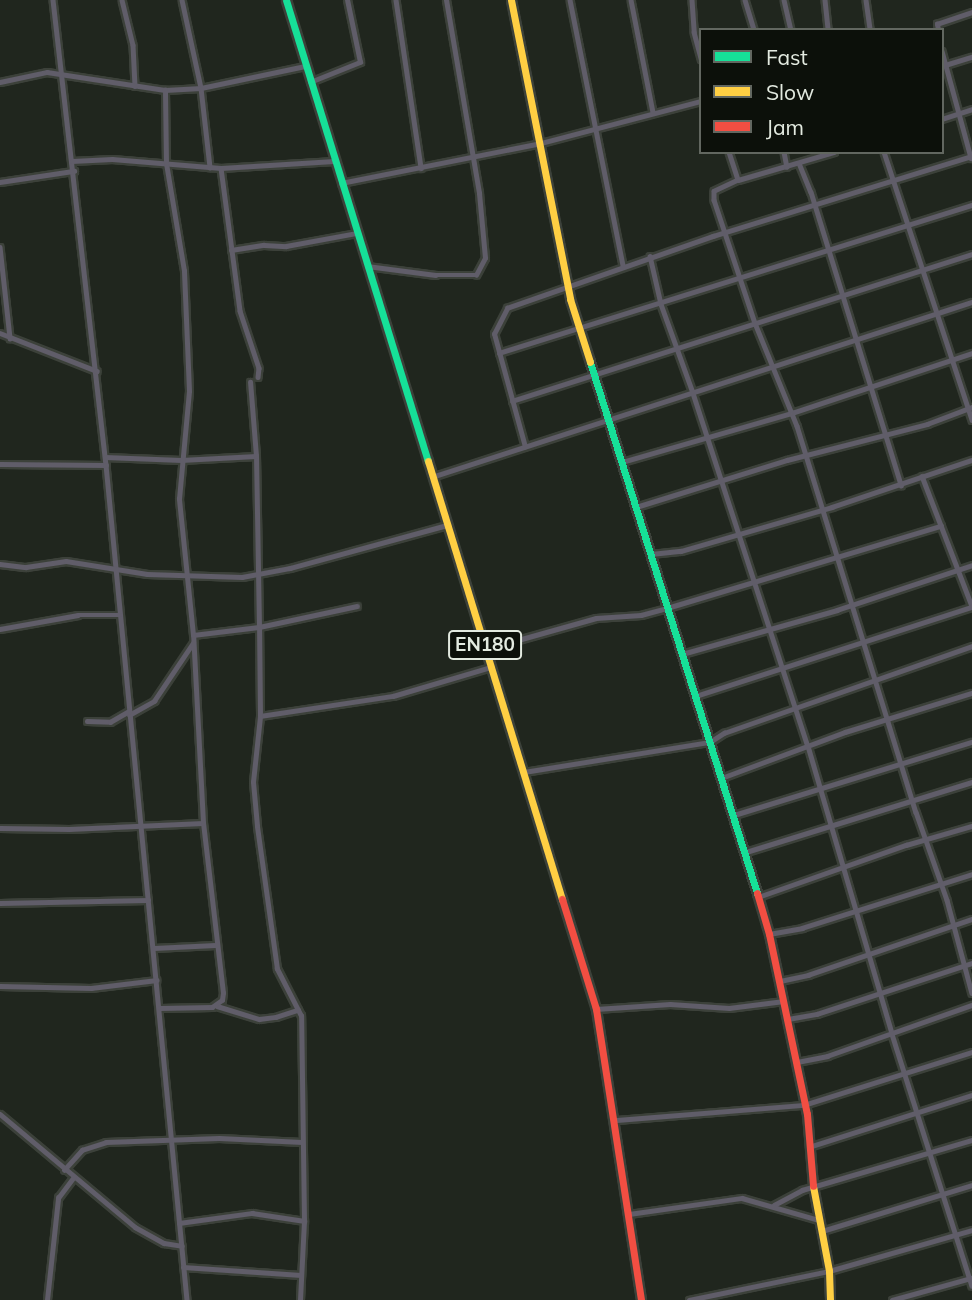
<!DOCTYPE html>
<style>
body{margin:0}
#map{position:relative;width:972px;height:1300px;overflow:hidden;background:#20261e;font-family:Mulish,sans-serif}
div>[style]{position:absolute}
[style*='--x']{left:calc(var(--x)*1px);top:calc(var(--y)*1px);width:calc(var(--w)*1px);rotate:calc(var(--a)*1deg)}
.roads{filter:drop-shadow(2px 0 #3c413a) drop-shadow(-2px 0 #3c413a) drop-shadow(0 2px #3c413a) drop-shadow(0 -2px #3c413a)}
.street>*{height:4.5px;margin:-2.25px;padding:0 2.25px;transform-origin:2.25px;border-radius:2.25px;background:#605d69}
.fast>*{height:7px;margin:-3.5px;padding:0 3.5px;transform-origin:3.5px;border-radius:3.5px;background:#16e098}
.slow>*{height:7px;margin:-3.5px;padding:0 3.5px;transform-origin:3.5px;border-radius:3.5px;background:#ffcf43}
.jam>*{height:7px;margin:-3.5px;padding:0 3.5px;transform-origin:3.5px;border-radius:3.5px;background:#f24e42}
span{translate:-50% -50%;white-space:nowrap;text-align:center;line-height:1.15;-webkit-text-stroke:5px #0c100a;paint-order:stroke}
.shield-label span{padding:2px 5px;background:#0c100a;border:2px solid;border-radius:5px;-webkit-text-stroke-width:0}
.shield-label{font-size:19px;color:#e3eae0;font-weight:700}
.legend{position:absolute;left:699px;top:28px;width:245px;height:126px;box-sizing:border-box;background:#0c100a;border:2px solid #626760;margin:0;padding:9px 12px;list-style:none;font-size:21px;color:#e3eae0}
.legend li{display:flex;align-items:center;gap:14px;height:35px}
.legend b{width:35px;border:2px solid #626760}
</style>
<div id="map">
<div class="roads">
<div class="street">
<i style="--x:53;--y:0;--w:468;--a:83.5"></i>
<i style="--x:122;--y:0;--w:46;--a:76.3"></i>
<i style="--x:133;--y:45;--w:41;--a:87.2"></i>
<i style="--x:182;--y:0;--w:90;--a:77.8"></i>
<i style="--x:201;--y:88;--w:80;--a:83.5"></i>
<i style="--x:396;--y:0;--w:170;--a:81.5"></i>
<i style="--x:570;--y:0;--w:271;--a:78.7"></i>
<i style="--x:631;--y:0;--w:114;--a:78.9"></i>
<i style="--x:692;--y:0;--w:32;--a:86"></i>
<i style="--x:694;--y:32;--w:28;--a:75"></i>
<i style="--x:745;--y:0;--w:31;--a:73"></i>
<i style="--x:784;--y:0;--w:31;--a:77"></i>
<i style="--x:825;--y:0;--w:30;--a:84"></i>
<i style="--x:866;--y:0;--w:30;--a:82"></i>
<i style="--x:938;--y:30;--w:6;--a:-99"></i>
<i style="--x:937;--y:24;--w:37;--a:-19"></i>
<i style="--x:942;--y:51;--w:111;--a:74.8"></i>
<i style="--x:945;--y:65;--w:28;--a:-17"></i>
<i style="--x:0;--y:82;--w:48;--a:-12"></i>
<i style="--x:47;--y:72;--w:119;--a:8.7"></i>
<i style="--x:165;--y:90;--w:36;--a:-3"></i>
<i style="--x:201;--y:88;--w:106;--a:-11.9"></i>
<i style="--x:310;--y:82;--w:54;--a:-21.8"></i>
<i style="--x:360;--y:62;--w:63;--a:-101.8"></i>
<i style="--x:942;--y:119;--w:32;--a:-18"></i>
<i style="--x:729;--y:152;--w:29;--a:72"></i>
<i style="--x:738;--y:180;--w:100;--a:-16.3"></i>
<i style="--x:784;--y:152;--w:15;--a:79"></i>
<i style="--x:884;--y:152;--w:282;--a:71.8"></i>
<i style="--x:72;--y:161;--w:40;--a:-2.9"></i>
<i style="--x:112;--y:159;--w:109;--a:4.7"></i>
<i style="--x:221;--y:168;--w:113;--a:-3.5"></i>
<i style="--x:799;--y:163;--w:31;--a:68"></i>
<i style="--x:811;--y:192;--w:307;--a:72.9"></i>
<i style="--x:221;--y:168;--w:144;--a:82.4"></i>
<i style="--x:240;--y:311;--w:60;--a:71.6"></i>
<i style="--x:259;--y:368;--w:9;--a:96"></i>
<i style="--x:738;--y:180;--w:26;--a:155"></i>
<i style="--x:714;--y:191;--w:9;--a:90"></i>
<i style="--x:714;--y:200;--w:130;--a:71.6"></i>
<i style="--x:755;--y:323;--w:111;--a:67.8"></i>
<i style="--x:797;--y:426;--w:404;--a:72.9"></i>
<i style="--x:916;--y:812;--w:93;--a:70.6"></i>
<i style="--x:947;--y:900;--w:96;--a:75"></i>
<i style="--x:0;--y:182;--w:75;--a:-8.5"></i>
<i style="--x:341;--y:183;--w:200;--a:-11.3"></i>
<i style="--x:537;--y:144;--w:170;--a:-14.7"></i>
<i style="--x:0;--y:247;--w:92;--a:83.7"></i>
<i style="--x:231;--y:250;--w:33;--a:-9"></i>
<i style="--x:264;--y:245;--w:22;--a:3"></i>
<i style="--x:286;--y:246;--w:72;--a:-10.4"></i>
<i style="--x:650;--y:256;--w:49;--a:77.1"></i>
<i style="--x:661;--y:304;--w:95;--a:70.2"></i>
<i style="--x:693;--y:393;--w:371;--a:72"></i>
<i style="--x:808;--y:746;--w:300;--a:73.7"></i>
<i style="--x:892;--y:1034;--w:264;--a:72.4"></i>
<i style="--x:367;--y:266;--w:69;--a:7.5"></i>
<i style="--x:435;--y:275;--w:41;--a:0"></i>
<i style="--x:476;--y:275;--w:19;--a:-62"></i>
<i style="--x:485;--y:258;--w:65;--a:-95.3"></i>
<i style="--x:479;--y:193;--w:196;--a:-99.7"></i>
<i style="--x:0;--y:333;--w:104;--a:21.4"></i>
<i style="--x:499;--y:353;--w:496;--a:-17.4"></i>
<i style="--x:512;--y:401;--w:483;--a:-17.7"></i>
<i style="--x:525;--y:447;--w:117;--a:-105.3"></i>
<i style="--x:494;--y:334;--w:29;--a:-63"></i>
<i style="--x:507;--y:308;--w:218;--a:-19.3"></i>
<i style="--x:713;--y:236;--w:271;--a:-17.2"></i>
<i style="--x:105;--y:457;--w:76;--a:2.3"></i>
<i style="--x:181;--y:460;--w:75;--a:-3.1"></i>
<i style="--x:622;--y:462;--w:177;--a:-16.1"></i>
<i style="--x:792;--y:413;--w:190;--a:-18.4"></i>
<i style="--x:0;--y:464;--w:106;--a:0.5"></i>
<i style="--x:106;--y:465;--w:839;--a:84.46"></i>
<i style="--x:922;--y:476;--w:139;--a:69"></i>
<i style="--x:432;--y:477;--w:568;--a:-17.96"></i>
<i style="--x:636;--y:507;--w:158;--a:-17.3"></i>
<i style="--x:787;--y:460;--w:145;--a:-14.4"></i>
<i style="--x:927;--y:424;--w:48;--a:-20.7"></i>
<i style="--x:651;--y:554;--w:30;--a:-6"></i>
<i style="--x:681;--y:551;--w:157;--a:-16.2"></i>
<i style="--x:832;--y:507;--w:148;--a:-18.6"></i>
<i style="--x:0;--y:564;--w:26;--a:7"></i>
<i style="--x:26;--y:567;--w:40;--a:-8.5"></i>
<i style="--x:66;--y:561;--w:82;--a:9.1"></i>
<i style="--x:147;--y:574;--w:95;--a:1.8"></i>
<i style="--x:242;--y:577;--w:49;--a:-10.6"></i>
<i style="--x:290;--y:568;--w:163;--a:-15.3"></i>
<i style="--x:0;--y:629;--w:79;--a:-10.2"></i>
<i style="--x:78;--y:615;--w:42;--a:0"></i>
<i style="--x:193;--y:635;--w:66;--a:-6.9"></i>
<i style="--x:259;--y:627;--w:171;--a:-91"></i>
<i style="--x:256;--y:456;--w:74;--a:-94.6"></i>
<i style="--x:486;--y:649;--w:114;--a:-15.7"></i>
<i style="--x:596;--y:618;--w:45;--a:-3.8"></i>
<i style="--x:641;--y:615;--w:27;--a:-15"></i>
<i style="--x:667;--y:608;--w:286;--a:-16.7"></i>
<i style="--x:682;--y:654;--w:161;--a:-15.8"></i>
<i style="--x:837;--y:610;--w:142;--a:-18.4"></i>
<i style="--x:696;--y:696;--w:290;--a:-17.9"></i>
<i style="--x:129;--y:715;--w:29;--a:-29"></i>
<i style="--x:154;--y:701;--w:70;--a:-56.1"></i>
<i style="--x:260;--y:716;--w:134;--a:-8.6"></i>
<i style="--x:393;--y:696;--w:102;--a:-16.5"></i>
<i style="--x:87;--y:721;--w:23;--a:2"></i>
<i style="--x:110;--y:722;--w:22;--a:-30"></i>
<i style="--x:524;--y:772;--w:188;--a:-9.2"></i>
<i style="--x:710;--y:742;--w:17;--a:-33"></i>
<i style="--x:724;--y:733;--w:263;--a:-19.3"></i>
<i style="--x:724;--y:777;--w:129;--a:-20.4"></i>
<i style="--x:845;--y:732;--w:133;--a:-17.1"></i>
<i style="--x:734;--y:815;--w:249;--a:-17.1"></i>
<i style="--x:0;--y:828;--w:69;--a:0.8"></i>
<i style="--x:69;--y:829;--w:134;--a:-2.6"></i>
<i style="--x:746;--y:852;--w:237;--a:-17.2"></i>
<i style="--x:758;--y:897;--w:157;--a:-19.4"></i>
<i style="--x:906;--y:845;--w:69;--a:-16.1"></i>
<i style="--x:0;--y:903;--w:148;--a:-1.2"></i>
<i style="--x:769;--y:934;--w:34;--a:-10"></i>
<i style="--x:802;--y:928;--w:178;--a:-17.6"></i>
<i style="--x:154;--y:948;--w:61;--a:-2.8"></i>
<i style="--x:780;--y:981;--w:29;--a:-12"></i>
<i style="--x:808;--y:975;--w:173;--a:-18.9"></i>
<i style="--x:0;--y:986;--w:91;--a:1.3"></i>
<i style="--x:91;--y:988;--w:66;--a:-6.9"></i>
<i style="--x:217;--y:1006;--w:44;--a:17.2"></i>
<i style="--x:259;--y:1019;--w:17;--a:-7"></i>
<i style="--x:276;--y:1017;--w:23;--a:-18"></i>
<i style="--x:160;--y:1008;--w:52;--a:-1.1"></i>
<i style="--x:212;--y:1007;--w:12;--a:-35"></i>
<i style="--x:222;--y:1000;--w:7;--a:-82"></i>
<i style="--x:223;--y:993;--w:171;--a:-96.7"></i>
<i style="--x:203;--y:823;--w:188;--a:-93"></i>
<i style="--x:193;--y:635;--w:137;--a:-95.9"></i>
<i style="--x:179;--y:499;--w:108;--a:-84.7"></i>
<i style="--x:189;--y:391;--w:120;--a:-92.4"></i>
<i style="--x:184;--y:271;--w:109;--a:-99.5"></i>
<i style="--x:166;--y:163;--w:73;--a:-90.8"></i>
<i style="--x:596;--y:1009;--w:74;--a:-3.9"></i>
<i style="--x:670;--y:1004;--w:59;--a:3.9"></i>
<i style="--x:729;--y:1008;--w:55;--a:-7.3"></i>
<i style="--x:788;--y:1019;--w:29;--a:-10"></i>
<i style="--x:817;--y:1014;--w:163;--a:-18.2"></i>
<i style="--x:797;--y:1062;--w:31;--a:-11"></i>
<i style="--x:827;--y:1056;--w:154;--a:-19.4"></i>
<i style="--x:0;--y:1114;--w:176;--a:39.9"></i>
<i style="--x:135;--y:1227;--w:33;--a:29"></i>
<i style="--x:164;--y:1243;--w:18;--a:9"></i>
<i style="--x:616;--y:1120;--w:189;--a:-4.6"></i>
<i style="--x:804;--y:1105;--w:176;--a:-17.5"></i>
<i style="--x:809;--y:1147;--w:171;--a:-17.7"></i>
<i style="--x:64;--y:1170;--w:27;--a:-48"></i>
<i style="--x:82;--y:1150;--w:25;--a:-18"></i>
<i style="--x:106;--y:1142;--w:113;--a:-2"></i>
<i style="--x:219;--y:1138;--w:83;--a:2.8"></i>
<i style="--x:774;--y:1205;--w:32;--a:-28"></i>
<i style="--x:802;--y:1190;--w:177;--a:-16.4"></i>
<i style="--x:629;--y:1214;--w:114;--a:-8.1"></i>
<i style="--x:742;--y:1198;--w:80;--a:15.9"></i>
<i style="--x:179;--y:1223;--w:74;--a:-7.8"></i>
<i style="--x:252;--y:1213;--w:53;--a:8.7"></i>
<i style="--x:822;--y:1231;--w:157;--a:-17"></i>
<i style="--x:183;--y:1267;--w:118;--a:3.9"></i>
<i style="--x:47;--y:1300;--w:103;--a:-83.8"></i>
<i style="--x:58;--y:1198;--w:26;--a:-53"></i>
<i style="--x:300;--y:1300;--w:79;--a:-87.1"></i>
<i style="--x:304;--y:1221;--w:205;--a:-90.8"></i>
<i style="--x:301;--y:1016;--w:53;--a:-117.1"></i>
<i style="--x:277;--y:969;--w:144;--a:-98"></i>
<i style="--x:257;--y:826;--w:44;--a:-95.2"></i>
<i style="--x:253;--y:782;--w:66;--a:-83.9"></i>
<i style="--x:260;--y:716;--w:89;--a:-90.6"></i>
<i style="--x:259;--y:627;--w:100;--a:-12.1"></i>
<i style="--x:689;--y:1300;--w:143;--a:-11.7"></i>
<i style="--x:829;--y:1271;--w:149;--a:-16"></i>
<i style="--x:892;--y:1300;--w:82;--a:-15.6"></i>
</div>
<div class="fast">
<i style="--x:286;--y:0;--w:482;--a:72.9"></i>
<i style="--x:590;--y:362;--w:557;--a:72.54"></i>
</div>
<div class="slow">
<i style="--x:511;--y:0;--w:305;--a:78.8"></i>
<i style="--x:570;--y:299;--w:66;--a:72.4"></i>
<i style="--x:428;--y:461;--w:458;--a:73"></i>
<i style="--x:813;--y:1186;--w:86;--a:79.3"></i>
<i style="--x:829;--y:1271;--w:29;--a:88"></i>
</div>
<div class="jam">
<i style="--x:757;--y:893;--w:43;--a:73.7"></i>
<i style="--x:769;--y:934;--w:184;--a:78.1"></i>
<i style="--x:807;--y:1114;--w:72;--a:85.2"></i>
<i style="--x:562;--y:899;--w:115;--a:72.8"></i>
<i style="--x:596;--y:1009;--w:294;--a:81.2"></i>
</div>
</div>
<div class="shield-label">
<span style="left:485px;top:645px">EN180</span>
</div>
<ul class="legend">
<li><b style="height:9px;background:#16e098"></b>Fast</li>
<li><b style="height:9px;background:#ffcf43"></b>Slow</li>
<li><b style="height:9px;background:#f24e42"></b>Jam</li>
</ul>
</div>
